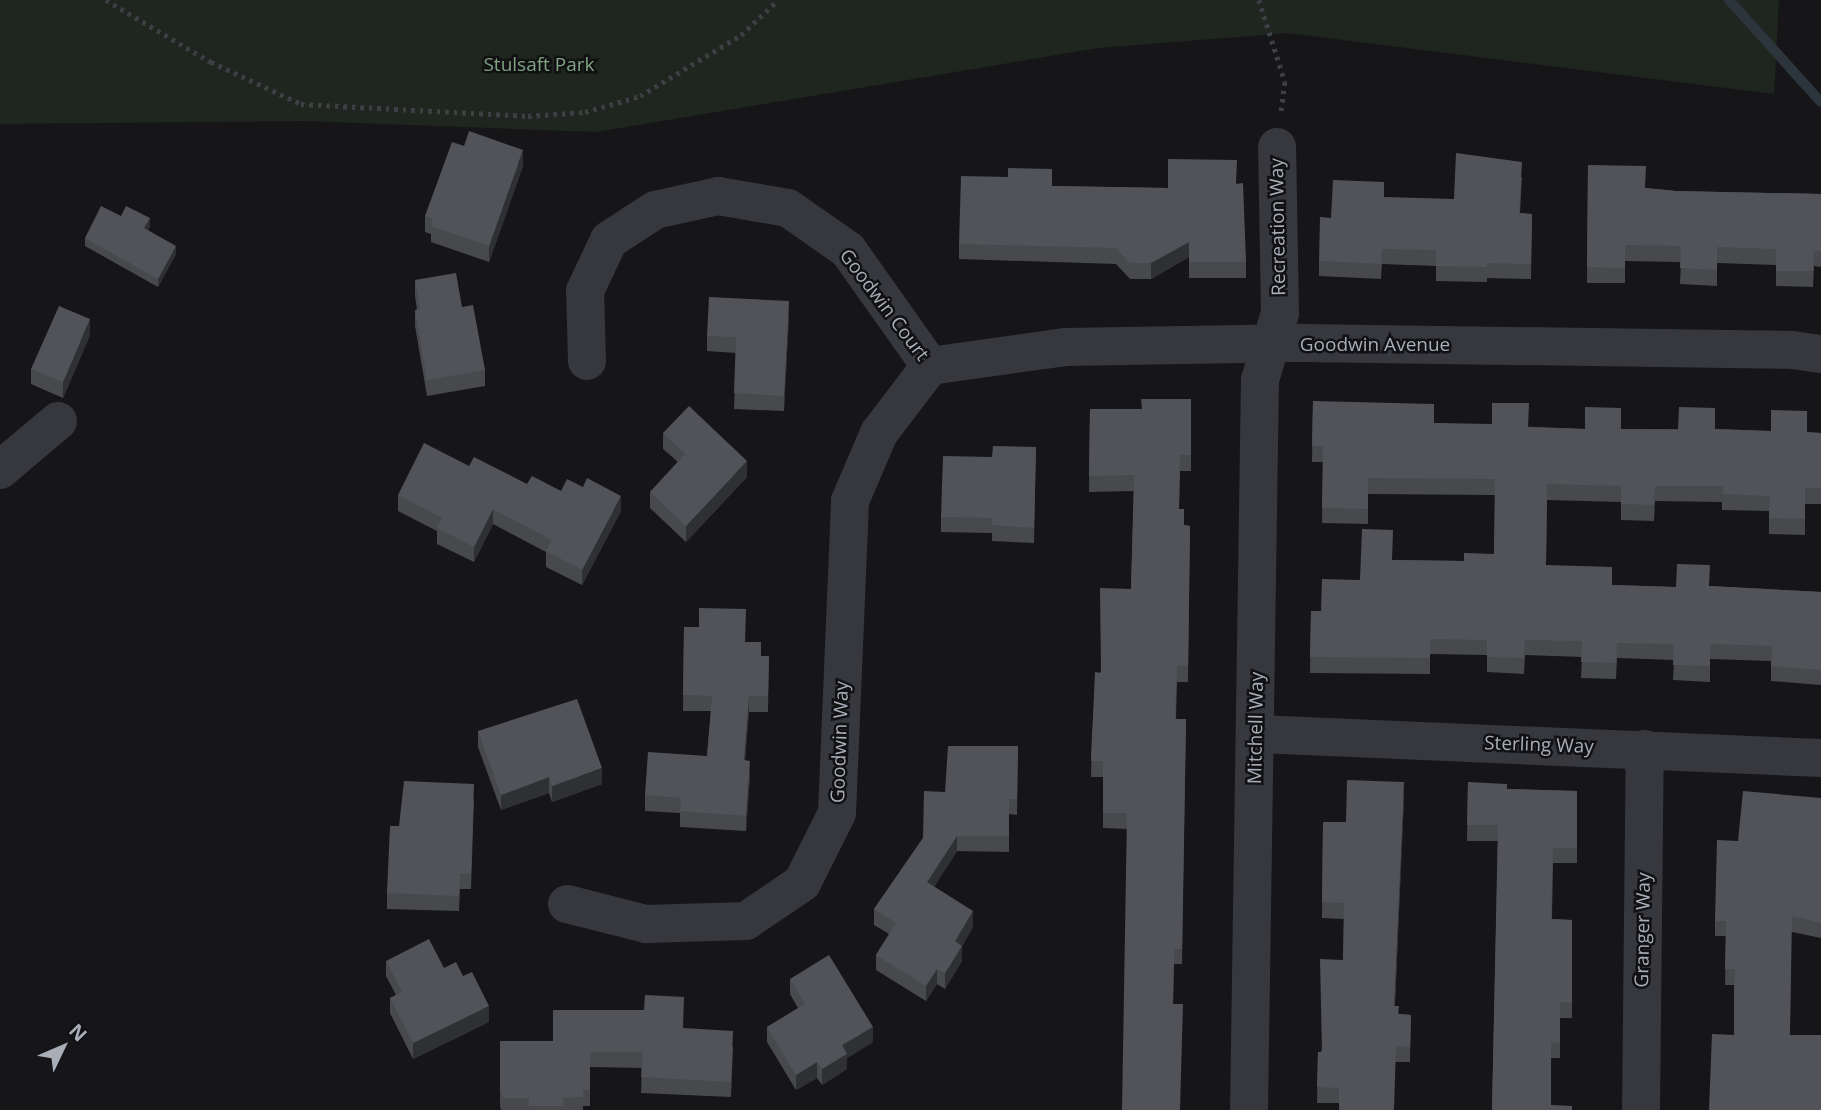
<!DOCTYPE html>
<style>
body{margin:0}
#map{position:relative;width:1821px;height:1110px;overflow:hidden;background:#161618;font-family:"Open Sans",sans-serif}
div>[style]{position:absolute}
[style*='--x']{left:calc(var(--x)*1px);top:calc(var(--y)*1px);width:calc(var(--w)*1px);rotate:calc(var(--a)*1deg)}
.green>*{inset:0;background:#1e261f}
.stream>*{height:10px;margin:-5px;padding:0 5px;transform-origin:5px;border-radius:5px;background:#2c353c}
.path>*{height:4.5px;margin-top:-2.25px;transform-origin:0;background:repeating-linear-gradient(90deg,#3d3f44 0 3.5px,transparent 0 8.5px)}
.minor>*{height:38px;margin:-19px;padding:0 19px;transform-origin:19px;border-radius:19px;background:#37383d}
.wall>*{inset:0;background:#47494d}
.shaded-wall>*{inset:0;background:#2f3033}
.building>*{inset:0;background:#525359}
span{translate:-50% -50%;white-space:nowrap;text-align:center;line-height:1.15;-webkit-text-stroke:5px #111113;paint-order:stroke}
.park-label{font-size:19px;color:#7fa381}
.street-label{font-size:19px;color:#a8adb8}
.north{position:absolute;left:28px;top:1012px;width:70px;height:70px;-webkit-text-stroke:5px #111113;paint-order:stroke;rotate:46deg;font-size:19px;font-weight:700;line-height:28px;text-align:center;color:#a8adb8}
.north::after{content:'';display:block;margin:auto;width:24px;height:32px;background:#a8adb8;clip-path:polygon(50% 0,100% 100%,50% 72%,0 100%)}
</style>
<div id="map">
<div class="green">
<i style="clip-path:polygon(0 0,1779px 0,1774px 94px,1287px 33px,1098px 48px,596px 132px,303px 121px,0 124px)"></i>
</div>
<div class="stream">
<i style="--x:1729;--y:0;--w:137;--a:48"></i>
</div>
<div class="path">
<i style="--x:106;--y:0;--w:122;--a:30.6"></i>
<i style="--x:211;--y:62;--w:99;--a:25"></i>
<i style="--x:301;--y:104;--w:227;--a:3"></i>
<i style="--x:528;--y:116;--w:57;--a:-4"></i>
<i style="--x:585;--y:112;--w:57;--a:-16.2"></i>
<i style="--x:640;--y:96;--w:118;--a:-31.1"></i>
<i style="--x:741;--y:35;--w:51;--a:-43.4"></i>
<i style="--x:1259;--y:0;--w:86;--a:72.4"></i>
<i style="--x:1285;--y:82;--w:32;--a:97"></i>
</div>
<div class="minor">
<i style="--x:587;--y:361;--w:70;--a:-91.6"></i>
<i style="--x:585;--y:291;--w:56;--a:-64.8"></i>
<i style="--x:609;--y:240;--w:55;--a:-33.1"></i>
<i style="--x:655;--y:210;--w:65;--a:-12.5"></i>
<i style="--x:718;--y:196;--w:71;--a:9.7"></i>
<i style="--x:788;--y:208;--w:73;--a:35"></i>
<i style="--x:848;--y:250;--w:142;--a:54.7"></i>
<i style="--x:930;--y:366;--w:136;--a:-8"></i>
<i style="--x:1065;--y:347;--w:237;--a:-1"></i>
<i style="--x:1302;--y:343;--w:490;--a:0.8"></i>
<i style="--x:1792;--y:350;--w:29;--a:8"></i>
<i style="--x:0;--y:470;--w:76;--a:-40.2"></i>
<i style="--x:1256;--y:734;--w:566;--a:2.43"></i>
<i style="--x:567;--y:904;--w:81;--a:14.2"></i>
<i style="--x:646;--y:924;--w:100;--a:-1.7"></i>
<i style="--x:746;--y:921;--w:68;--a:-34.2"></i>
<i style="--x:802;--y:883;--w:78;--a:-63.4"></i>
<i style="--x:837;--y:813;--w:312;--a:-87.6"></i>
<i style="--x:850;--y:501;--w:74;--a:-66.9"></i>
<i style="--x:879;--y:433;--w:84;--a:-52.7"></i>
<i style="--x:1249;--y:1110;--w:730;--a:-89.14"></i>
<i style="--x:1260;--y:380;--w:70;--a:-73.4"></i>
<i style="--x:1280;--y:313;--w:166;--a:-91"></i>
<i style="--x:1641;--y:1110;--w:361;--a:-89.4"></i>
</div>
<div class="wall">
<i style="clip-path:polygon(464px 146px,523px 166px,489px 262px,431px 242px,431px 234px,425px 232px,425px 216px)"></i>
<i style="clip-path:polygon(1588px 165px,1646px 188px,1676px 191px,1821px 194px,1821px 267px,1814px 266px,1813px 287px,1776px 286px,1776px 265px,1717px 263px,1717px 286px,1680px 284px,1681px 262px,1625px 261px,1625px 283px,1587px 283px)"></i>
<i style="clip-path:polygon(1522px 177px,1520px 213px,1532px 214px,1531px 279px,1487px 278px,1487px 282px,1436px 281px,1436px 266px,1382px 264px,1381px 279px,1319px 276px,1319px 261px,1331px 218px,1454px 199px)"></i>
<i style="clip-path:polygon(1236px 184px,1246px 262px,1246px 278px,1189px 278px,1189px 257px,1151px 279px,1130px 279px,1116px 264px,959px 259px,959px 244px,1052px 186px,1168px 188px)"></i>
<i style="clip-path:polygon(121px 216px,150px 226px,148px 230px,176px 254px,158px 287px,85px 246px,85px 238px)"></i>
<i style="clip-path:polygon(415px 280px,462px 307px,485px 370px,485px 386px,427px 396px,415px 326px,415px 310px,417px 310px,415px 296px)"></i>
<i style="clip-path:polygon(789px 316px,784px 411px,734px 409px,736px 353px,707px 351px,707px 336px)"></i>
<i style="clip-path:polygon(90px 335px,63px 398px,31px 384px,31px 369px)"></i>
<i style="clip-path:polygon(1191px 399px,1191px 471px,1180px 471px,1179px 509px,1184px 525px,1190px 526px,1188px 682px,1177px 682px,1176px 719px,1186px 719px,1182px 964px,1174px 964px,1173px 1004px,1180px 1110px,1127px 829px,1103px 828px,1103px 777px,1091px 777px,1092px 732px,1100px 673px,1131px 589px,1134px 491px,1089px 492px,1090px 409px,1142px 409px)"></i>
<i style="clip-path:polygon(1313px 401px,1434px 423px,1585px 429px,1715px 429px,1821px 433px,1821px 504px,1805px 504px,1805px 535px,1769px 534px,1769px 511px,1722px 510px,1722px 502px,1655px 501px,1654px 521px,1621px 520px,1621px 502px,1547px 500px,1546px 565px,1612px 585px,1676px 587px,1710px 586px,1821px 592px,1821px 685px,1771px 681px,1771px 661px,1710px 659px,1710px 682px,1673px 680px,1674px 660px,1617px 658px,1616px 679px,1581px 678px,1582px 657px,1525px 655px,1524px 674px,1487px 672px,1487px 655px,1430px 654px,1430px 674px,1310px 673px,1311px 611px,1321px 611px,1360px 580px,1392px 560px,1464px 561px,1494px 554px,1495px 495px,1368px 494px,1368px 524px,1322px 523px,1323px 462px,1312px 462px)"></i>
<i style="clip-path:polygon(663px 433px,747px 477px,686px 542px,650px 508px,650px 492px,678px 462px,663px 449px)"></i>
<i style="clip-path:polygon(1036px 447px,1034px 543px,992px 541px,992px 533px,941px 532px,941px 517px,992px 457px)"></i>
<i style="clip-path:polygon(527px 484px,561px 491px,621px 511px,582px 585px,546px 567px,546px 552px,493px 524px,474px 562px,437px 544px,437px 531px,398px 511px,398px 495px)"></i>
<i style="clip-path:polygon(684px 627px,745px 642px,761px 656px,769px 656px,768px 712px,749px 712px,745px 760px,750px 776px,746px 831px,680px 827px,680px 813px,645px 811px,645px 795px,707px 756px,711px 711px,683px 711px)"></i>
<i style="clip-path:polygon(478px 731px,602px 784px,552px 802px,549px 793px,501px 810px,478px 747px)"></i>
<i style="clip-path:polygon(1018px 746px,1017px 815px,1009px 814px,1009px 852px,957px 851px,934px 887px,973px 927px,962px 946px,962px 961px,945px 989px,937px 984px,926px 1001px,876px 970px,876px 955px,889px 934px,874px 925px,874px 909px,923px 838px)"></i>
<i style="clip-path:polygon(1468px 782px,1507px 789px,1577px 791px,1577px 863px,1553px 863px,1552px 919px,1572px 920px,1572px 1018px,1560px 1018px,1560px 1058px,1551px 1058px,1551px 1105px,1492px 1110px,1498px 841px,1467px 841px)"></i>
<i style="clip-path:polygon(1404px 797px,1395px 1006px,1399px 1014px,1411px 1015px,1410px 1062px,1396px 1062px,1339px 1103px,1317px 1103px,1318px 1052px,1321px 1052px,1343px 960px,1344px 919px,1322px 918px,1323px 822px,1346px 822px)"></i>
<i style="clip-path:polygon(1821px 798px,1821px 938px,1792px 932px,1734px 1035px,1734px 985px,1725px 985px,1726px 936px,1715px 936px,1715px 921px,1738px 841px)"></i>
<i style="clip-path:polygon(474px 799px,471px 889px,460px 889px,459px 911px,387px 909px,387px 893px,399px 826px)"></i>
<i style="clip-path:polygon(386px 961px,444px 968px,463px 976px,489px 1022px,413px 1059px,390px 1013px,390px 998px,396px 995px,386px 976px)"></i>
<i style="clip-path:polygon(790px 979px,873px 1042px,847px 1058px,847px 1069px,822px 1085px,817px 1078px,796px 1090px,767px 1042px,767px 1027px,798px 1008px,790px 994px)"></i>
<i style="clip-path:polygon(683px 1029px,733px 1047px,731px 1097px,641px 1093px,642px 1068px,590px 1067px,590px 1106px,583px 1106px,583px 1110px,501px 1110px,500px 1106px,500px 1041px,553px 1041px)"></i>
</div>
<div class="shaded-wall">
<i style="clip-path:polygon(523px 150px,523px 166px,489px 262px,489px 246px)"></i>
<i style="clip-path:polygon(150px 218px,150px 226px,144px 236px,144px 228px)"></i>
<i style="clip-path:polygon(1189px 242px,1189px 257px,1151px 279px,1151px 263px)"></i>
<i style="clip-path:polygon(176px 246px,176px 254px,158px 287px,158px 279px)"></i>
<i style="clip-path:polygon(789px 301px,789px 316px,784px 411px,784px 396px)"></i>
<i style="clip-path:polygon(90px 319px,90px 335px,63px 398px,63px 382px)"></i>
<i style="clip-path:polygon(747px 461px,747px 477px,686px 542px,686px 526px)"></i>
<i style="clip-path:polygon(621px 496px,621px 511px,582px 585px,582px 570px)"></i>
<i style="clip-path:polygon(493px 509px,493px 524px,474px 562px,474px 547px)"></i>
<i style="clip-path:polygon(749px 696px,749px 712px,744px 776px,744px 760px)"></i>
<i style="clip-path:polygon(750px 761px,750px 776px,746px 831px,746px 816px)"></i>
<i style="clip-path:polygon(602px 768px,602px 784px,552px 802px,552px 786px)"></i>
<i style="clip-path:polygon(549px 777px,549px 793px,501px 810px,501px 795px)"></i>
<i style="clip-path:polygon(1404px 782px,1404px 797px,1394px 1022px,1394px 1006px)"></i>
<i style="clip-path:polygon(957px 836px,957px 851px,927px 898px,927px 882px)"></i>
<i style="clip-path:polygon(973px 911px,973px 927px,955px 957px,955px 941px)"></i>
<i style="clip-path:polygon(962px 946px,962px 961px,945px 989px,945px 973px)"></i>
<i style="clip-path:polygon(937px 969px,937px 984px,926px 1001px,926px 986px)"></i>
<i style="clip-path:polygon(489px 1006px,489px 1022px,413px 1059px,413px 1043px)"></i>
<i style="clip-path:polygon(873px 1027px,873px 1042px,847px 1058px,847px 1069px,822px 1085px,822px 1069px,842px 1045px)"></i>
<i style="clip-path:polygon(817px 1062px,817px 1078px,796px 1090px,796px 1075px)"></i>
</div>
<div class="building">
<i style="clip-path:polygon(469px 131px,523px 150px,489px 246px,431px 226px,433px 219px,425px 216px,452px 142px,464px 146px)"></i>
<i style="clip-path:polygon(1456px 153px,1522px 162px,1519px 213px,1532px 214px,1531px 264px,1487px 263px,1487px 267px,1436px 266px,1436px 250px,1382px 249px,1381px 264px,1319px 261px,1320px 217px,1331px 218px,1333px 180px,1384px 182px,1384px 197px,1454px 199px)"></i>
<i style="clip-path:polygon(1168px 159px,1237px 160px,1236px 184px,1243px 183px,1246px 262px,1189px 262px,1189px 242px,1151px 263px,1130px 263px,1116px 248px,959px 244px,961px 176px,1008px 177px,1008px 168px,1052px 169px,1052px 186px,1168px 188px)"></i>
<i style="clip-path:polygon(1588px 165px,1646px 166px,1645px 188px,1676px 191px,1821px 194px,1821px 251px,1814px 251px,1813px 271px,1776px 271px,1776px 249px,1717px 247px,1717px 270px,1680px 268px,1681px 246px,1625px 245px,1625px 268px,1587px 267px)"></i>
<i style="clip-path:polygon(101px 206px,121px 216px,126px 206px,150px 218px,144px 228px,176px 246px,158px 279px,85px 238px)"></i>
<i style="clip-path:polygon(456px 273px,462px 307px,473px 305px,485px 370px,427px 380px,415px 310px,420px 309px,415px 280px)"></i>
<i style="clip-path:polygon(709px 297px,789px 301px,784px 396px,734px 393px,736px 337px,707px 336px)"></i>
<i style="clip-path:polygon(59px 306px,90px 319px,63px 382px,31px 369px)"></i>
<i style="clip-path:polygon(1141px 399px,1191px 399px,1191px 455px,1180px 455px,1179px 509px,1184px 509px,1184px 525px,1190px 526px,1188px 666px,1177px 666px,1175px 719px,1186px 719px,1182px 949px,1174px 949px,1173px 1004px,1183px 1004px,1180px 1110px,1122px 1110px,1127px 813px,1103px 813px,1103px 761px,1091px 761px,1095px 672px,1101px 673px,1100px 588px,1131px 589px,1134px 475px,1089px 476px,1090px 409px,1142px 409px)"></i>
<i style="clip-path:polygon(1313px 401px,1434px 404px,1434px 423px,1492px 424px,1492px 403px,1529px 403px,1528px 427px,1585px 429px,1585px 407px,1621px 408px,1621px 429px,1678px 430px,1679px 407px,1715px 408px,1715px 429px,1771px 431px,1771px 410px,1807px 411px,1807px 432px,1821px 433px,1821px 488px,1805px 488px,1805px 519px,1769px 518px,1770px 496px,1722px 494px,1723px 486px,1655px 486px,1654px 505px,1621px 504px,1621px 486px,1547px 484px,1546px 565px,1612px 567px,1612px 585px,1676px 587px,1677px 564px,1710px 565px,1709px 586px,1821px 592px,1821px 670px,1771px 666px,1772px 646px,1710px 644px,1710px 666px,1673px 665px,1674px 644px,1617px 643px,1616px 663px,1581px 662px,1582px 641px,1525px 640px,1524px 658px,1487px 657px,1487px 640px,1430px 639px,1430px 658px,1310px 657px,1311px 611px,1321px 611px,1322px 579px,1360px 580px,1362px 529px,1393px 530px,1392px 560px,1464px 561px,1464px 553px,1494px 554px,1495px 479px,1368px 478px,1368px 509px,1322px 508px,1323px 446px,1312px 446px)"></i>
<i style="clip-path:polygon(689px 406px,747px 461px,686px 526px,650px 492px,685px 454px,663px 433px)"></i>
<i style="clip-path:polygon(424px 443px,469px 466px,474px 457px,527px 484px,532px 476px,561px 491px,567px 479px,583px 487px,587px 478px,621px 496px,582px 570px,546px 551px,552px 540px,493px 509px,474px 547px,437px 528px,442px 518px,398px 495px)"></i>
<i style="clip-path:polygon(993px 446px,1036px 447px,1034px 528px,992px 525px,992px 518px,941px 517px,943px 456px,992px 457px)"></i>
<i style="clip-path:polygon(699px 608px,746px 609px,745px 642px,761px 642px,761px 656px,769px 656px,768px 696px,749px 696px,744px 760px,750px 761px,746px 816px,680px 811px,681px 798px,645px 795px,648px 752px,707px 756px,712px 696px,683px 695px,684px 627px,699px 627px)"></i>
<i style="clip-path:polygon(577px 699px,602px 768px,552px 786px,549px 777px,501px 795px,478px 731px)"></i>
<i style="clip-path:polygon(948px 746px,1018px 746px,1017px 799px,1009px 799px,1009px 836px,957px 836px,927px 882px,973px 911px,955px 941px,962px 946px,945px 973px,937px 969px,926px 986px,876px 955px,896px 923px,874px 909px,923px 838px,924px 791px,945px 792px)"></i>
<i style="clip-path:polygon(1347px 780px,1404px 782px,1394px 1006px,1399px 1006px,1398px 1014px,1411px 1015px,1410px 1047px,1396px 1046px,1394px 1110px,1339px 1110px,1339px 1088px,1317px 1087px,1318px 1052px,1322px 1052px,1320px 959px,1343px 960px,1344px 903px,1322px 902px,1323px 822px,1346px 822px)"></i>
<i style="clip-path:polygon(404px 781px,474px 784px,471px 874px,460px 873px,459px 896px,387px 893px,390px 826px,399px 826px)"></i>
<i style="clip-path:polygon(1468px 782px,1507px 784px,1507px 789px,1577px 791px,1577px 848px,1553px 848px,1551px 919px,1572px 920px,1572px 1003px,1560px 1002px,1560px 1043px,1551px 1042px,1551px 1105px,1572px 1106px,1572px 1110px,1492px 1110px,1498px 825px,1467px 825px)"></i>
<i style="clip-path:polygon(1743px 791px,1821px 798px,1821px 923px,1792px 916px,1790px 1035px,1821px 1035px,1821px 1110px,1709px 1110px,1712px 1034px,1734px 1035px,1735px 969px,1725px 969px,1726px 921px,1715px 921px,1717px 840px,1738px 841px)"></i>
<i style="clip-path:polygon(429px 939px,444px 968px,456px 962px,463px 976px,472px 972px,489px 1006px,413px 1043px,390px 998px,402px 992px,386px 961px)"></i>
<i style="clip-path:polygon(829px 955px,873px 1027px,842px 1045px,847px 1054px,822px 1069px,817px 1062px,796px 1075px,767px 1027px,805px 1004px,790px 979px)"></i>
<i style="clip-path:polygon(645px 995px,684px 997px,683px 1028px,733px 1031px,731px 1082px,641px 1077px,643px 1052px,590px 1052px,590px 1090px,583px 1090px,583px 1097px,563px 1098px,563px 1106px,529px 1106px,529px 1098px,503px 1098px,500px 1090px,500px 1041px,553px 1041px,553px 1010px,644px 1010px)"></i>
</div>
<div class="park-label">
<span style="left:539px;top:65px">Stulsaft Park</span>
</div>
<div class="street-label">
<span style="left:1278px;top:227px;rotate:-91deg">Recreation Way</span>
<span style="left:884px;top:305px;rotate:53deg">Goodwin Court</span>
<span style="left:1375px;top:345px">Goodwin Avenue</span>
<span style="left:1256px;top:728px;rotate:-89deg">Mitchell Way</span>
<span style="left:840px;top:742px;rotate:-88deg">Goodwin Way</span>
<span style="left:1539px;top:745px;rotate:2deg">Sterling Way</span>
<span style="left:1643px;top:930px;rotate:-89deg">Granger Way</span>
</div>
<div class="north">N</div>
</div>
